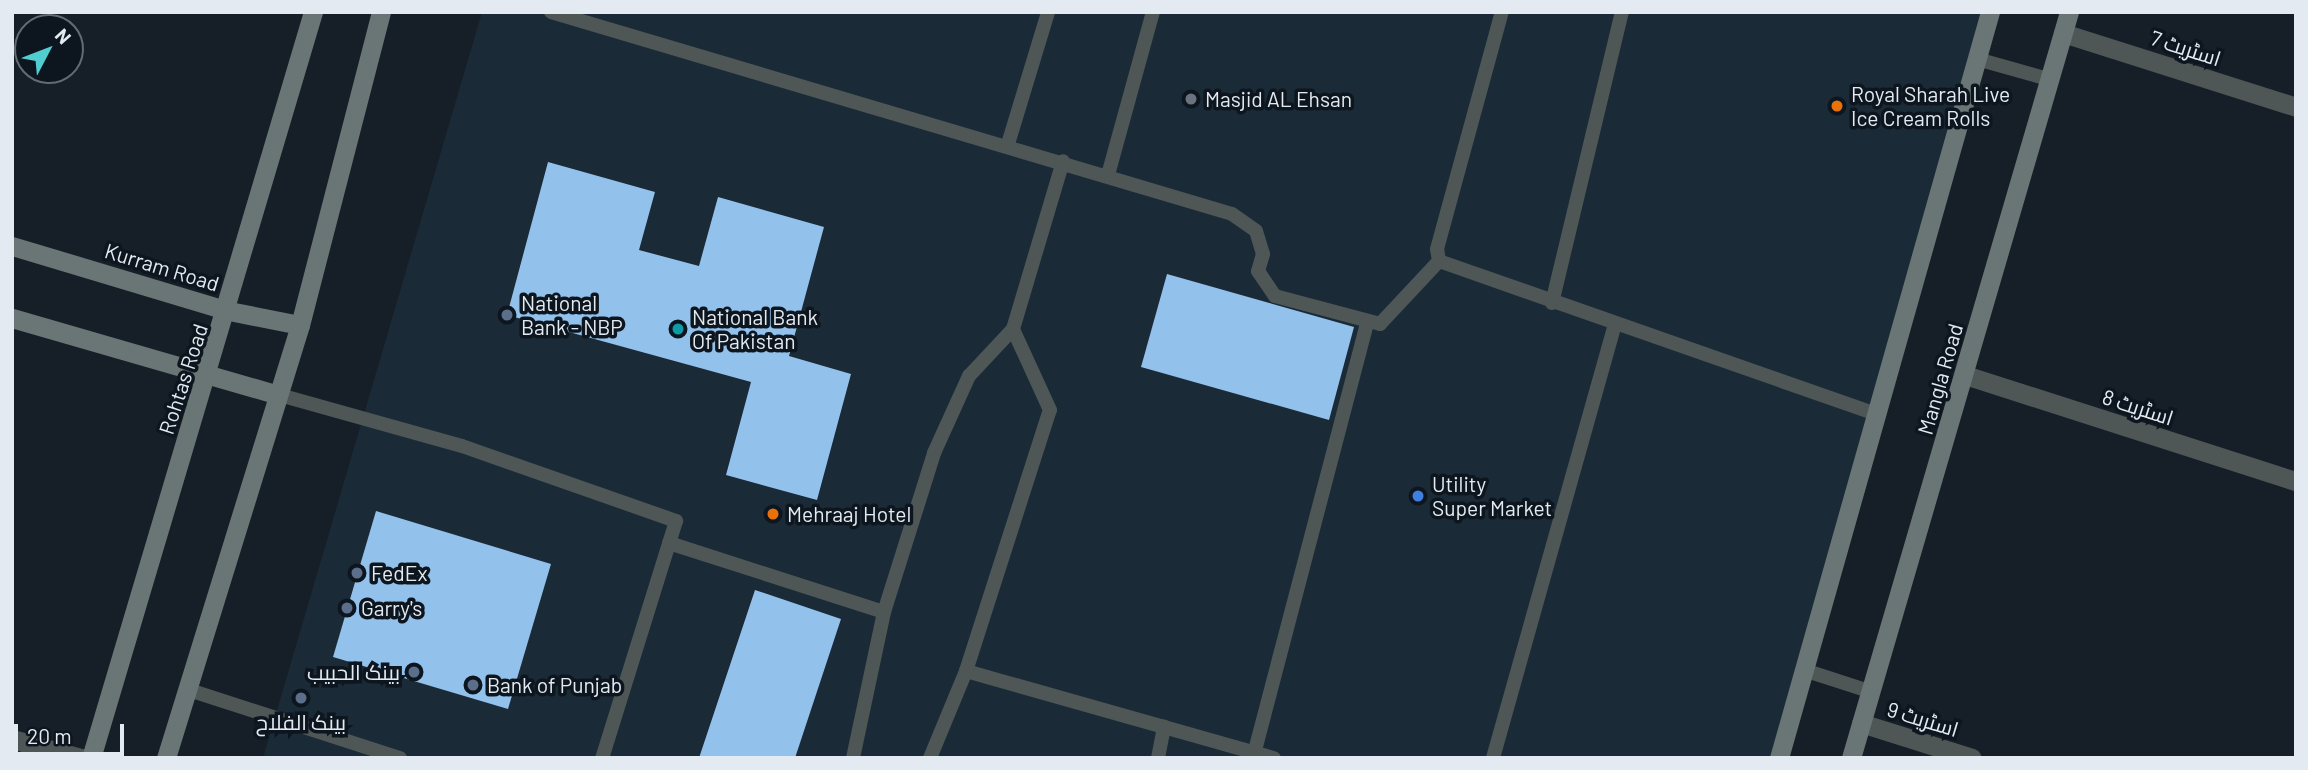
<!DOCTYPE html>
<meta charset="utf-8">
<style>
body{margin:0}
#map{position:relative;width:2308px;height:770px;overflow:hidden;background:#161f28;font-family:Barlow,Cairo,sans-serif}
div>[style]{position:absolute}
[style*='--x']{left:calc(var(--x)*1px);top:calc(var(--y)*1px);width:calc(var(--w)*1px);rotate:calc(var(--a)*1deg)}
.built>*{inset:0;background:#1b2a37}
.building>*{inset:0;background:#92c1ec}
.service>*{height:14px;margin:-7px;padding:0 7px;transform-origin:7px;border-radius:7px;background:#4e5656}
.minor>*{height:19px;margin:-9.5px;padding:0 9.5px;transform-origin:9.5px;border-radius:9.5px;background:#4e5656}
.secondary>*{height:19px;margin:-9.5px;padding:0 9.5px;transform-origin:9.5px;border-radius:9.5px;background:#697675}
.dots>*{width:19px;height:19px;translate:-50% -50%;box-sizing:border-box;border:4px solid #0d161e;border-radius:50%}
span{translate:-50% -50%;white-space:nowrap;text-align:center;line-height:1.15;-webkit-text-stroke:7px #0d161e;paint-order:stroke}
.street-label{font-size:21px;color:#e4eaf1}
.poi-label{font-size:21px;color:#e4eaf1}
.left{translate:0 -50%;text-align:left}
.right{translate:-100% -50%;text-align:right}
.frame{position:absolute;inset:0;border:14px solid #e4eaf1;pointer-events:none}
.north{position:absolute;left:14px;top:14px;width:70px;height:70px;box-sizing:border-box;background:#0d161e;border:2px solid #636b72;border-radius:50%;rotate:48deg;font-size:19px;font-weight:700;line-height:28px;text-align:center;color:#e4eaf1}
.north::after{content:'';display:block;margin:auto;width:24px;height:32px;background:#51ccd1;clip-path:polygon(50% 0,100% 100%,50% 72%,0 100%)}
.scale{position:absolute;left:14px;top:724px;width:110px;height:32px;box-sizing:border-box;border:4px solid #e4eaf1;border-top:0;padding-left:9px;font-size:21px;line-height:24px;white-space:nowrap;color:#e4eaf1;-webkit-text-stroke:5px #0d161e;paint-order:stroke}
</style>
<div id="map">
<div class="built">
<i style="clip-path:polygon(482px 12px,1984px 12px,1772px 758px,263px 758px)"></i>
</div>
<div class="building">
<i style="clip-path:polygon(548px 162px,655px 192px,639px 250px,699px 266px,718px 197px,824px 227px,789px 356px,851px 374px,817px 500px,726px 475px,751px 382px,507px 315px)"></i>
<i style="clip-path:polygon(1167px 274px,1354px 327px,1329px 420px,1141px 367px)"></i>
<i style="clip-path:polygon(376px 511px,551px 564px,508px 709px,333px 657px)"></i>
<i style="clip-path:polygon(755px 590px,841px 619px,795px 758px,699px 758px)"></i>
</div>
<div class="service">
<i style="--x:551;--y:12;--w:710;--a:16.52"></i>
<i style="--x:1232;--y:214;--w:29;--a:35"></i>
<i style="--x:1256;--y:231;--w:24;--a:73"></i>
<i style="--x:1263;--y:254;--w:18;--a:106"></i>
<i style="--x:1258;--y:271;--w:30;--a:56"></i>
<i style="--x:1275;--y:296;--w:109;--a:14.9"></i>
<i style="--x:1380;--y:324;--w:86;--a:-46.9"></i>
<i style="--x:1439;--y:261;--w:12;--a:-99"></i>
<i style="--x:1437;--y:249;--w:246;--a:-74.7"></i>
<i style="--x:1977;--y:59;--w:74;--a:15.7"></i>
<i style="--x:1008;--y:144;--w:138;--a:-73.1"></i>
<i style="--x:1108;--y:175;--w:169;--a:-74.6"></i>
<i style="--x:1439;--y:261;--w:459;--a:19.3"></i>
<i style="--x:1552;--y:303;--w:299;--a:-76.5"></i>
<i style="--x:276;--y:394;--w:193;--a:15.6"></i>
<i style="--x:462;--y:446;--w:227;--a:19.3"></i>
<i style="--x:676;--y:521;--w:248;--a:107.3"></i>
<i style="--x:669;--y:543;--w:226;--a:17.8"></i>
<i style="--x:1804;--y:670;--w:71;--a:17.9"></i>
<i style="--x:966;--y:671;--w:320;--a:15.8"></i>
<i style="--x:186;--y:689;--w:225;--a:17.9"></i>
<i style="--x:853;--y:758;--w:149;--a:-78"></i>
<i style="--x:884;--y:612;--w:167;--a:-72.5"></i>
<i style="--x:934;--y:453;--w:85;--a:-65.6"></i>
<i style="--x:969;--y:376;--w:64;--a:-46.9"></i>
<i style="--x:1013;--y:329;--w:175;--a:-73.4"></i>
<i style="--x:930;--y:758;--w:94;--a:-67.5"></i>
<i style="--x:966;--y:671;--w:274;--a:-72.2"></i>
<i style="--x:1050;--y:410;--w:89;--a:-114.6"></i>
<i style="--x:1158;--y:758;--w:32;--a:-79"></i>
<i style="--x:1253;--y:758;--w:451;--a:-75.3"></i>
<i style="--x:1493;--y:758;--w:451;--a:-74.3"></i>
</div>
<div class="minor">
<i style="--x:2063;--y:33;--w:244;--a:17.6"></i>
<i style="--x:1965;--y:375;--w:348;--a:17.8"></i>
<i style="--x:1861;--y:723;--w:116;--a:17.5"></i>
<i style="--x:12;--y:739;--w:72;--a:15.4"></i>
</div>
<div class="secondary">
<i style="--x:12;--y:246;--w:227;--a:16.7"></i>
<i style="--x:229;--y:311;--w:72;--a:11.2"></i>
<i style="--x:12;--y:318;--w:275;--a:16.1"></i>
<i style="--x:91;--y:758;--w:778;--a:-73.43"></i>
<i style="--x:166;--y:758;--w:453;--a:-72.8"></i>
<i style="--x:300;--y:325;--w:323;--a:-75.5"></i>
<i style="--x:1779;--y:758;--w:775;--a:-74.21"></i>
<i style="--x:1851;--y:758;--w:777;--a:-73.71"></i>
</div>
<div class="dots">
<i style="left:1191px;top:99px;background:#6b7280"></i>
<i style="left:1837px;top:106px;background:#e8710a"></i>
<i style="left:507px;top:315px;background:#5c6f8a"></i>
<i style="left:678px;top:329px;background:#0f9aa8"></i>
<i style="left:1418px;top:496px;background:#3f7fe0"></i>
<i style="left:773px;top:514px;background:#e8710a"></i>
<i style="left:357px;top:573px;background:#5c6f8a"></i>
<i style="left:347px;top:608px;background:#5c6f8a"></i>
<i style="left:414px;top:672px;background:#5c6f8a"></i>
<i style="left:473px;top:685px;background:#5c6f8a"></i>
<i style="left:301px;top:698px;background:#5c6f8a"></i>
</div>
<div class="street-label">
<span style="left:2186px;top:48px;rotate:18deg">اسٹریٹ 7</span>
<span style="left:162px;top:267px;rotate:17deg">Kurram Road</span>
<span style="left:183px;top:379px;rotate:-72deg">Rohtas Road</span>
<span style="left:1940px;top:379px;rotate:-74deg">Mangla Road</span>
<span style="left:2138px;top:407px;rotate:18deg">اسٹریٹ 8</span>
<span style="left:1923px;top:719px;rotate:17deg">اسٹریٹ 9</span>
</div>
<div class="poi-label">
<span class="left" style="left:1851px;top:106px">Royal Sharah Live<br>Ice Cream Rolls</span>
<span class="left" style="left:1205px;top:99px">Masjid AL Ehsan</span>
<span class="left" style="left:521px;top:315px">National<br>Bank - NBP</span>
<span class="left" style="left:692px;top:329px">National Bank<br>Of Pakistan</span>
<span class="left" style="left:1432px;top:496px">Utility<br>Super Market</span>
<span class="left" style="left:787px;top:514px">Mehraaj Hotel</span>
<span class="left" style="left:371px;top:573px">FedEx</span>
<span class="left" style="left:361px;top:608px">Garry's</span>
<span class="right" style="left:400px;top:672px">بينک الحبيب</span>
<span class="left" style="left:487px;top:685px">Bank of Punjab</span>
<span style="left:301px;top:722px">بینک الفلاح</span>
</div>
<div class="frame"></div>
<div class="north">N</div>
<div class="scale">20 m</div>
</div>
